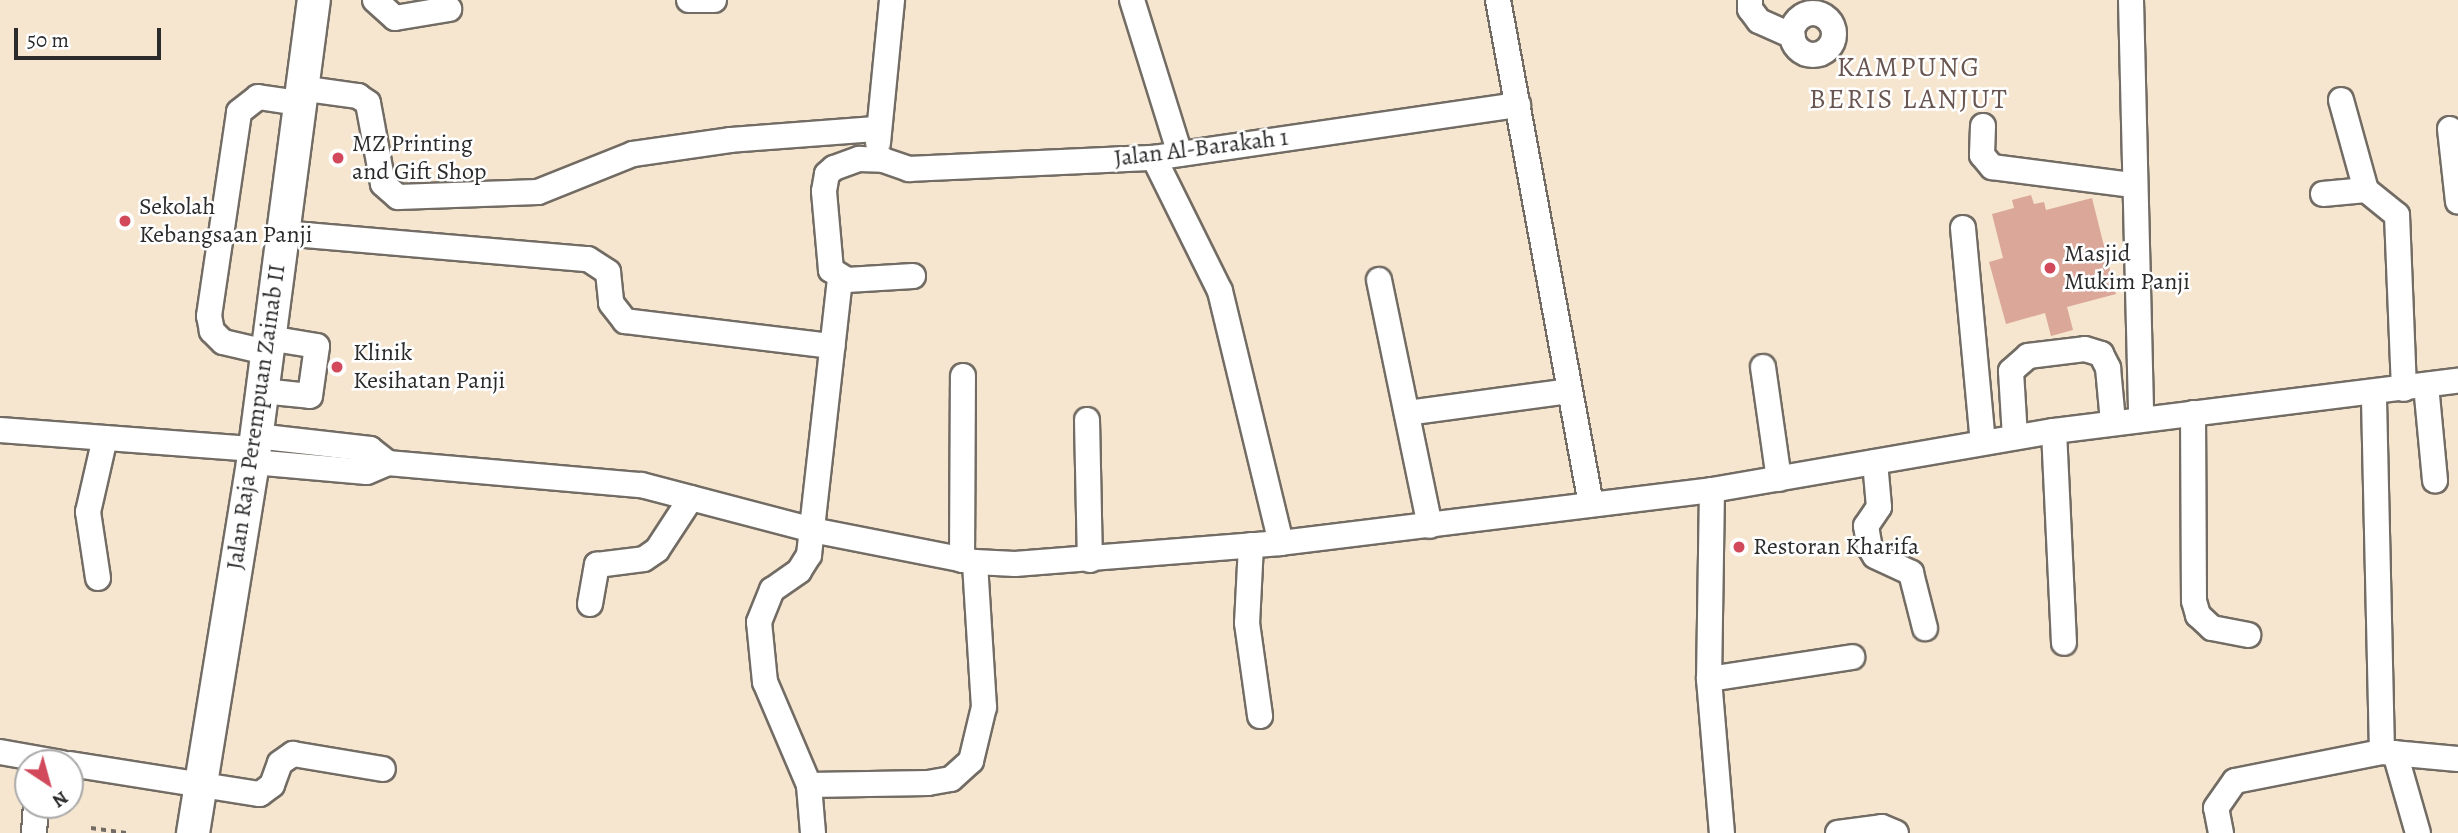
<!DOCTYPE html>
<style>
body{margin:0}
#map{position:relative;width:2458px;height:833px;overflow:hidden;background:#f6e6cf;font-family:Alegreya,serif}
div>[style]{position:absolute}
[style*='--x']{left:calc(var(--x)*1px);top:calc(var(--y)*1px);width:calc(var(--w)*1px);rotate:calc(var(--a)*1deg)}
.building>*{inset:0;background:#dba798}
.path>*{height:3.5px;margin-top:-1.75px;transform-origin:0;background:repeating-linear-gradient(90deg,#726c64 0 5px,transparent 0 10px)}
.roads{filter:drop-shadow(2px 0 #726c64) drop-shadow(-2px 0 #726c64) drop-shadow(0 2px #726c64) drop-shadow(0 -2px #726c64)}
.minor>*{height:24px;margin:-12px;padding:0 12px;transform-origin:12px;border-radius:12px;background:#fff}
.minor>.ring{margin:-12px;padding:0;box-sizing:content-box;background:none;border:24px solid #fff;border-radius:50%}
.major>*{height:32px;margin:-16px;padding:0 16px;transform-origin:16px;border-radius:16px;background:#fff}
.dots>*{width:19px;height:19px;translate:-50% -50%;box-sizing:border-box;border:4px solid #fff;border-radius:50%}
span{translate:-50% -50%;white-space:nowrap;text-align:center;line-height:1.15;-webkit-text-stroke:5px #fff;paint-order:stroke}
.poi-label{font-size:24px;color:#2b2b2b}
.left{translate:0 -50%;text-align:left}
.street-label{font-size:24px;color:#2b2b2b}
.quarter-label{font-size:28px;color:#695651;letter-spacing:2px}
.north{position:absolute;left:14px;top:749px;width:70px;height:70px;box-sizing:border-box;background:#fff;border:2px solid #aaa;border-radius:50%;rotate:144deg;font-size:19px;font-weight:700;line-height:28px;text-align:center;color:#2b2b2b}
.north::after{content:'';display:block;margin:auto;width:24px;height:32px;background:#d1495b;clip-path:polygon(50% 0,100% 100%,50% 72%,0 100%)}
.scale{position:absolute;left:14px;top:28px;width:147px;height:32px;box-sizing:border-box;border:4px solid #2b2b2b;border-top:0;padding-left:9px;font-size:21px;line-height:24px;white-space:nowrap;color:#2b2b2b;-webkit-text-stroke:5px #fff;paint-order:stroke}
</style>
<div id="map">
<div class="building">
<i style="clip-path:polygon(2031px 195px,2034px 204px,2044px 202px,2046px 210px,2092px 198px,2116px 294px,2067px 307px,2073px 330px,2051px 336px,2045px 313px,2006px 324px,1989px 262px,2003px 258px,1992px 214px,2014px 208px,2012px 200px)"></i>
</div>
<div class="path">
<i style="--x:91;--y:828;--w:37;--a:8"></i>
</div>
<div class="roads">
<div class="minor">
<i style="--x:375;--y:0;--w:27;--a:42"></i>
<i style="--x:395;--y:18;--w:55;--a:-9.5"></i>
<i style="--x:689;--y:0;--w:25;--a:0"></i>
<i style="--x:1132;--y:0;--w:161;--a:72.7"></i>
<i style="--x:1498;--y:0;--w:513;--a:79.55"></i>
<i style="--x:1750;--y:0;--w:9;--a:90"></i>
<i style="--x:1750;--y:9;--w:15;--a:53"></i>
<i style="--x:1759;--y:21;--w:37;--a:24"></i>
<i style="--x:2131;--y:0;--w:419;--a:88.6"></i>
<i class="ring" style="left:1792px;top:13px;width:18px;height:18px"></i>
<i style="--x:300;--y:88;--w:59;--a:7.9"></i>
<i style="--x:358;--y:96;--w:12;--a:35"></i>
<i style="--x:368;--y:103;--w:82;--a:79.5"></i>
<i style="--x:383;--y:184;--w:20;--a:41"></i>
<i style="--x:398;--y:197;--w:140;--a:-2"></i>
<i style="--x:538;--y:192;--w:102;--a:-21.8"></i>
<i style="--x:633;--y:154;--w:98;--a:-8.2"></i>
<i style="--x:730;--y:140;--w:147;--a:-4.3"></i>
<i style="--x:2341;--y:100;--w:93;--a:74.5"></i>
<i style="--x:1983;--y:126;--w:29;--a:92"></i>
<i style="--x:1982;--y:155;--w:16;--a:50"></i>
<i style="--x:1992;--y:167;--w:142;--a:7.3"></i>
<i style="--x:2450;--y:129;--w:73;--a:83.7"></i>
<i style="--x:878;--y:143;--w:144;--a:-84.4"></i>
<i style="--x:1154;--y:158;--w:148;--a:63.6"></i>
<i style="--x:1220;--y:291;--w:259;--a:76.4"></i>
<i style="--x:2323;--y:194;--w:43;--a:-5.3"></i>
<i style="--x:2366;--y:190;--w:40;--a:39"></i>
<i style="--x:2397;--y:215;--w:174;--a:87.7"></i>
<i style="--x:1963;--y:228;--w:215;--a:84.7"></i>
<i style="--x:282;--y:233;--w:307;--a:4.9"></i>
<i style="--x:588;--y:259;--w:24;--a:33"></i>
<i style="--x:608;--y:272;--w:31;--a:84"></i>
<i style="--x:611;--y:303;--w:23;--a:52"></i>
<i style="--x:625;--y:321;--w:209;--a:6.9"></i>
<i style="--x:913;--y:276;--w:66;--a:176.5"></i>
<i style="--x:847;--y:280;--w:19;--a:-148"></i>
<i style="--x:831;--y:270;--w:79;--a:-95.1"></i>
<i style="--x:824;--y:191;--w:17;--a:-80"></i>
<i style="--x:827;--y:174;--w:9;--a:-41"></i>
<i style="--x:834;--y:168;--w:27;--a:-20"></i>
<i style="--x:859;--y:159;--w:24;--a:2"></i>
<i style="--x:883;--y:160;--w:28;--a:19"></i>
<i style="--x:909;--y:169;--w:245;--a:-2.6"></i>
<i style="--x:1154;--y:158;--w:368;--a:-8.3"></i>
<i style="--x:1379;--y:280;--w:251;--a:78.3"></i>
<i style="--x:266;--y:352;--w:44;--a:-166.9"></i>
<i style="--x:223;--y:342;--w:16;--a:-135"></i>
<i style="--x:212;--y:331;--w:15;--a:-101"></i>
<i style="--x:209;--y:316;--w:206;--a:-81.6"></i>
<i style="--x:239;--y:112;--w:24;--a:-38"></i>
<i style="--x:258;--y:97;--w:40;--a:8.5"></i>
<i style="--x:1763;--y:367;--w:113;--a:81.9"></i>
<i style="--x:2426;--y:385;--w:96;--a:84.6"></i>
<i style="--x:262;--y:391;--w:48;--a:5.9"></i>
<i style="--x:310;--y:396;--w:50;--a:-82"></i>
<i style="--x:317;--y:346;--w:50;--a:-170.7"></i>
<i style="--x:1407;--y:413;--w:164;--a:-7.7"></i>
<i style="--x:2193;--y:413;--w:188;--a:89.7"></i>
<i style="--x:2194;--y:601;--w:15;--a:74"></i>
<i style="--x:2198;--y:615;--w:19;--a:43"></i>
<i style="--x:2212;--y:628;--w:37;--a:11"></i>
<i style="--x:1087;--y:420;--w:140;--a:88.8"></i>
<i style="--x:0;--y:430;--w:255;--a:4.3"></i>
<i style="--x:2054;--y:431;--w:212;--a:87.3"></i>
<i style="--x:256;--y:436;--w:115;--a:6.5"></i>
<i style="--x:370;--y:449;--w:23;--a:38"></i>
<i style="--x:2015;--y:437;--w:66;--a:-93.5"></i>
<i style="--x:2011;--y:371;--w:23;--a:-41"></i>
<i style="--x:2028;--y:356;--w:57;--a:-7"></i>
<i style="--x:2085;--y:349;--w:17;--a:17"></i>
<i style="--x:2101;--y:354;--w:16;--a:63"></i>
<i style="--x:2108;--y:368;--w:54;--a:84.7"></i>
<i style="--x:253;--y:462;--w:114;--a:5"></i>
<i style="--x:367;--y:472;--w:23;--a:-23"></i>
<i style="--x:388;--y:463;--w:254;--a:5"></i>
<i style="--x:641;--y:485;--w:177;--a:14.7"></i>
<i style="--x:812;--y:530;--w:166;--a:11.1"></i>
<i style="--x:975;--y:562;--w:40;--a:2.9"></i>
<i style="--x:1015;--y:564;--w:267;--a:-4.5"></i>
<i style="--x:1281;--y:543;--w:434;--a:-7"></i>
<i style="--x:1712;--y:490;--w:347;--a:-9.8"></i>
<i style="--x:2054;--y:431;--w:407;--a:-7.1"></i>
<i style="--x:1875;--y:462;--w:45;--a:84.9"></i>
<i style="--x:1879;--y:507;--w:23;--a:124"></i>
<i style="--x:1866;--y:526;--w:22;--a:80"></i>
<i style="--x:1870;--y:548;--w:9;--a:58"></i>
<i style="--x:1875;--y:556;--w:40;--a:25"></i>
<i style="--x:1911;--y:573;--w:57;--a:75.7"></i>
<i style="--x:1712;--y:490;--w:189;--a:90.9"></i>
<i style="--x:1709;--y:679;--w:155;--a:85.2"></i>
<i style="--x:1251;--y:545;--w:78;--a:92.9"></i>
<i style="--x:1247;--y:623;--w:94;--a:82"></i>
<i style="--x:962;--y:560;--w:184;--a:-89.7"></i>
<i style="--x:98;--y:578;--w:67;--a:-98.6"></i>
<i style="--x:88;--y:512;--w:76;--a:-77.1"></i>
<i style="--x:590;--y:604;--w:40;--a:-80"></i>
<i style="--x:597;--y:565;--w:47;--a:-7.3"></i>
<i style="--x:644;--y:559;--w:16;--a:-35"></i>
<i style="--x:657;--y:550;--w:62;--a:-56.8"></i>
<i style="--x:1709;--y:679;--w:145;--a:-8.7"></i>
<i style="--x:0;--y:752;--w:63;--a:10.1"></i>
<i style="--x:2382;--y:752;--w:76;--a:5.3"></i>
<i style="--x:2395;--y:753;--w:83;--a:74"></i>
<i style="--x:70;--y:764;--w:192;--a:9"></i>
<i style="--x:260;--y:794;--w:15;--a:-37"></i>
<i style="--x:272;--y:785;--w:23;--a:-70"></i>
<i style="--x:280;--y:763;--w:16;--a:-35"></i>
<i style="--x:293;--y:754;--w:91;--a:9.5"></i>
<i style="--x:809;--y:785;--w:119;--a:-1"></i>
<i style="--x:928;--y:783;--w:23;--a:-10"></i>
<i style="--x:951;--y:779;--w:27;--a:-42"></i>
<i style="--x:971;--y:761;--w:56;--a:-76.5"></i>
<i style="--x:984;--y:707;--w:145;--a:-93.6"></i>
<i style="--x:34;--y:833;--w:28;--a:-86"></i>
<i style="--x:813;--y:833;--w:48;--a:-94.8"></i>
<i style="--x:809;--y:785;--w:112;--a:-113.1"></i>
<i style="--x:765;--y:682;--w:60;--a:-95.7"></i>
<i style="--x:759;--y:622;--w:35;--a:-68"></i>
<i style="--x:772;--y:590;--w:33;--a:-35"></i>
<i style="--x:799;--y:571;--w:19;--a:-58"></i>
<i style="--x:809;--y:555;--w:278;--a:-83.6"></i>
<i style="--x:1838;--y:833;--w:44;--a:-7.8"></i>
<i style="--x:1882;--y:827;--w:15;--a:23"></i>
<i style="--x:2221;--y:833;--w:25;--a:-101"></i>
<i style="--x:2216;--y:808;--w:33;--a:-55"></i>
<i style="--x:2235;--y:781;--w:150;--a:-11.2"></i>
<i style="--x:2382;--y:752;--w:360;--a:-91.3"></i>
</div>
<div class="major">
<i style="--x:193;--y:833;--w:376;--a:-80.8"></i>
<i style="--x:253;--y:462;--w:466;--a:-82.5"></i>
</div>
</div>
<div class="dots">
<i style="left:338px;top:158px;background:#d1495b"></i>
<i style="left:125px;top:221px;background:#d1495b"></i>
<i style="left:2050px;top:268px;background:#d1495b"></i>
<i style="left:337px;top:367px;background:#d1495b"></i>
<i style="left:1739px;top:547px;background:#d1495b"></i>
</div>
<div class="poi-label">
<span class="left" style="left:352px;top:158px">MZ Printing<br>and Gift Shop</span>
<span class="left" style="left:139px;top:221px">Sekolah<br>Kebangsaan Panji</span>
<span class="left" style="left:2064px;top:268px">Masjid<br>Mukim Panji</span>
<span class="left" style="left:353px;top:367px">Klinik<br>Kesihatan Panji</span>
<span class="left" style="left:1753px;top:547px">Restoran Kharifa</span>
</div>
<div class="street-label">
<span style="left:1201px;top:148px;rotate:-7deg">Jalan Al-Barakah 1</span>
<span style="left:256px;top:417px;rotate:-82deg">Jalan Raja Perempuan Zainab II</span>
</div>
<div class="quarter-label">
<span style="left:1909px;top:83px">KAMPUNG<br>BERIS LANJUT</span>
</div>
<div class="north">N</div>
<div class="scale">50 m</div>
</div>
